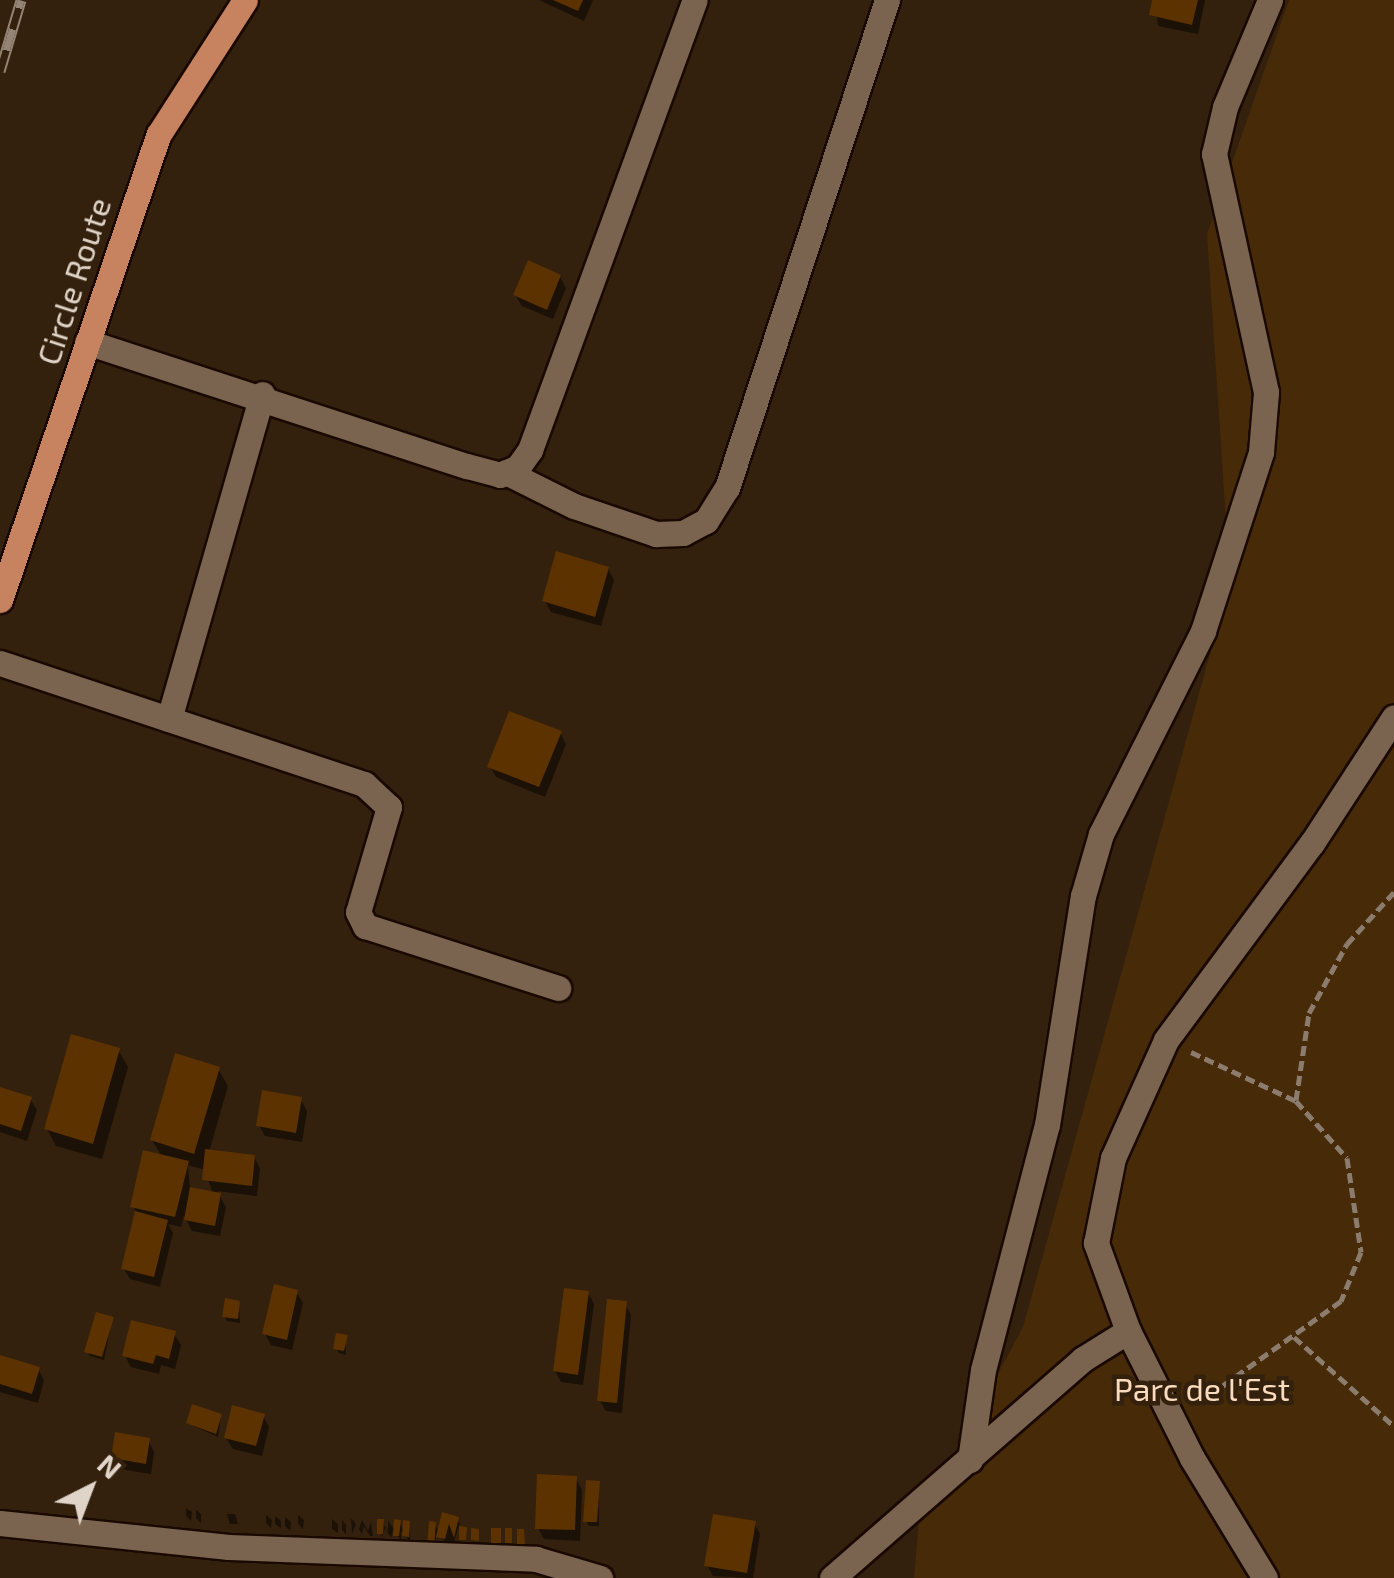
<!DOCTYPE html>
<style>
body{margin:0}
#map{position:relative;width:1394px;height:1578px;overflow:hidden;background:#33200d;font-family:"Exo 2",sans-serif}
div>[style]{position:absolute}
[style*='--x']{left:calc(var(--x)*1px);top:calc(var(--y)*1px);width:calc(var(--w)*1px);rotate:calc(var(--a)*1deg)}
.green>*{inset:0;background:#472a08}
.shadow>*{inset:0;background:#0007}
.building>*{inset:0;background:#5c3200}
.path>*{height:5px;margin-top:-2.5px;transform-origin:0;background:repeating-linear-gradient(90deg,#8c7c6d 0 10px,transparent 0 15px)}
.roads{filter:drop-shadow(2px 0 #1a0900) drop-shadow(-2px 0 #1a0900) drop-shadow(0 2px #1a0900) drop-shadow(0 -2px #1a0900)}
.minor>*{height:25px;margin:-12.5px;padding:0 12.5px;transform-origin:12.5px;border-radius:12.5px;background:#7a644f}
.major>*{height:25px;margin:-12.5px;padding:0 12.5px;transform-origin:12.5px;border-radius:12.5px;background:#c7835f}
.rail>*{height:11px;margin-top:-5.5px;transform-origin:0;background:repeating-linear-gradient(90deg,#33200d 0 22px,#948475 0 44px);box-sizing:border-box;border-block:2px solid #948475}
span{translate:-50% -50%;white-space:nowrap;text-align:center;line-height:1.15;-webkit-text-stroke:9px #33200d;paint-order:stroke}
.street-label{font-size:32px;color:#e0d4c8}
.park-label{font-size:32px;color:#fbdbbd}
.north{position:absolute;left:40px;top:1438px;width:100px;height:100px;-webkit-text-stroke:8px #33200d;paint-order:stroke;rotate:42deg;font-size:28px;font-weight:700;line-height:40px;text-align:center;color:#e0d4c8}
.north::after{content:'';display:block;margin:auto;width:35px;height:45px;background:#e0d4c8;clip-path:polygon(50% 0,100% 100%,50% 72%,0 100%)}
</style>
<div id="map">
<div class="green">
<i style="clip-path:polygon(1289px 0,1394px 0,1394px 1578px,914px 1578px,919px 1521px,1023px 1327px,1230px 582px,1207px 234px)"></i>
</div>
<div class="shadow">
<i style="clip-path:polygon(539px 0,593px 0,584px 21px)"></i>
<i style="clip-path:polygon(1155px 0,1205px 0,1198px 34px,1158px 26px)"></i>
<i style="clip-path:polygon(560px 277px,566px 288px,553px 319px,522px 306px,515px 295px)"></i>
<i style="clip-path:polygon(608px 569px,614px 580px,601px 626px,551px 612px,545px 601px)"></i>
<i style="clip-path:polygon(560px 733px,566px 744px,545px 797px,496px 777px,490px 766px)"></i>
<i style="clip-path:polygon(118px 1050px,128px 1067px,102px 1159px,56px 1146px,47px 1129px)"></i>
<i style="clip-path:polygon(evenodd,218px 1069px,228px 1086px,209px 1152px,254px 1157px,260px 1168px,257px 1196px,217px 1191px,226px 1207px,220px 1236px,192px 1231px,184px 1215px,181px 1227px,168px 1224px,173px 1233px,160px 1287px,130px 1279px,123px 1268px,137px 1214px,133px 1206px,162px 1157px,152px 1140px,218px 1069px,188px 1165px,205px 1170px,213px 1194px,190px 1190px,188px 1165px)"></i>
<i style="clip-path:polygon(0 1090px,30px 1099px,37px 1110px,27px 1141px,0 1132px)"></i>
<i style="clip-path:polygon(301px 1100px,307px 1111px,302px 1142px,265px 1136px,259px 1125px)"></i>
<i style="clip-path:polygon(296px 1292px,303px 1303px,292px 1350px,271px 1345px,265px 1334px)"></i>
<i style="clip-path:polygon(588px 1293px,594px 1304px,583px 1385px,561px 1382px,555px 1371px)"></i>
<i style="clip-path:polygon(239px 1303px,240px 1323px,227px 1321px,224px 1316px)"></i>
<i style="clip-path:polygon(625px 1304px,631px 1315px,622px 1413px,606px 1411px,599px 1400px)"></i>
<i style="clip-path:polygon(112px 1320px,104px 1360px,90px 1356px,87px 1351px)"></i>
<i style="clip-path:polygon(174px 1334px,181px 1345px,175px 1369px,161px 1365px,159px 1374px,131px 1367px,125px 1356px)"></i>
<i style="clip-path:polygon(346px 1338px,346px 1355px,339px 1353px,336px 1348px)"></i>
<i style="clip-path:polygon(0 1357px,38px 1369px,44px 1380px,38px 1403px,0 1392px)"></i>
<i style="clip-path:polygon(221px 1416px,218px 1437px,188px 1423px)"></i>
<i style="clip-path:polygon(263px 1416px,269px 1427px,262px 1456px,233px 1449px,226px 1438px)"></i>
<i style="clip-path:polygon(148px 1440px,154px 1452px,151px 1474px,120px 1469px,114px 1458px)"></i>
<i style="clip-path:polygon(576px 1479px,582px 1490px,580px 1541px,544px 1539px,538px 1528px)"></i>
<i style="clip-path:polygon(599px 1484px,599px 1526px,589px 1526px,586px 1521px)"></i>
<i style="clip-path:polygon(186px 1508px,192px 1512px,191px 1521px,186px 1516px)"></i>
<i style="clip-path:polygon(196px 1510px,201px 1514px,201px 1523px,196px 1518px)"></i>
<i style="clip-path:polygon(227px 1514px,235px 1514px,238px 1524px,230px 1524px)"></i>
<i style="clip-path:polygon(266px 1515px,272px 1520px,271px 1528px,266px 1523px)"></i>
<i style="clip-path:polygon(298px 1515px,304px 1520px,303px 1529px,298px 1524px)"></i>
<i style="clip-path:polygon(443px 1515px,460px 1523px,452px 1548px,437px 1534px,432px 1551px,435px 1524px,439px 1533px)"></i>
<i style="clip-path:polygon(275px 1516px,281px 1521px,281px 1528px,275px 1524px)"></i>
<i style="clip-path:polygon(285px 1517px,291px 1522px,290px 1531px,285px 1526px)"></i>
<i style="clip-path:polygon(332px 1519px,338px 1524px,338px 1533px,332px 1529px)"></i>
<i style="clip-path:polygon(351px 1519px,353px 1520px,359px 1529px,362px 1520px,368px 1531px,371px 1522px,373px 1536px,370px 1536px,364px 1526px,362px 1534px,356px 1524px,352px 1534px)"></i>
<i style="clip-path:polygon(342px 1520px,346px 1525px,346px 1534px,342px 1530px)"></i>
<i style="clip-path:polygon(382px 1521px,388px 1532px,388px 1521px,396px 1532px,399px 1522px,404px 1532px,409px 1523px,410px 1541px,401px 1531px,401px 1540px,393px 1530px,391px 1538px,385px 1528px,382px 1538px)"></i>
<i style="clip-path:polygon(754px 1523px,760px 1534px,753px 1578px,713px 1576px,707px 1565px)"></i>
</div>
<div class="building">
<i style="clip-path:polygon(553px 0,583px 0,578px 11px)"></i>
<i style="clip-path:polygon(1152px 0,1198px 0,1192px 25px,1149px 15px)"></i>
<i style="clip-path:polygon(528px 260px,561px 275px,547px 310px,513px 295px)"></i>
<i style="clip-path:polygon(556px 551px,609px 567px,595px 617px,542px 601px)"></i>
<i style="clip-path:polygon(509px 711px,562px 731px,539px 787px,487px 767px)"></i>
<i style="clip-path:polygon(71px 1034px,120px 1048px,93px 1144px,44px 1129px)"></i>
<i style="clip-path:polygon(175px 1053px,220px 1067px,194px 1154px,150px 1140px)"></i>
<i style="clip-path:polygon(0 1087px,32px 1097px,21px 1131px,0 1124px)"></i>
<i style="clip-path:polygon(262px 1090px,302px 1097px,296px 1133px,256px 1126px)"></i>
<i style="clip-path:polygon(205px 1149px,255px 1155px,252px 1186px,202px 1180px)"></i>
<i style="clip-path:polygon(143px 1150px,189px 1161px,175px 1217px,130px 1207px)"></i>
<i style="clip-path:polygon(190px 1187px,221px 1193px,215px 1226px,184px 1220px)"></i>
<i style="clip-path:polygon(135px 1211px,168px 1220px,154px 1277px,121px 1269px)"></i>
<i style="clip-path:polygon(274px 1284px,298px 1290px,287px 1340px,262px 1334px)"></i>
<i style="clip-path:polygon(564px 1288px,589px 1291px,578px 1375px,553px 1371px)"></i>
<i style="clip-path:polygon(225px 1298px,240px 1301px,238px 1319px,222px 1317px)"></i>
<i style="clip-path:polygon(607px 1299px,627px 1301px,617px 1403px,597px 1401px)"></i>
<i style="clip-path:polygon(96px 1312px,114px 1317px,102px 1357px,84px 1352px)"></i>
<i style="clip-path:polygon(131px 1320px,176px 1331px,169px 1359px,156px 1355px,153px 1364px,122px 1356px)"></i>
<i style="clip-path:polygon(336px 1333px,348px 1335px,344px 1351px,333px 1349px)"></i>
<i style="clip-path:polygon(0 1355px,40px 1367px,32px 1394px,0 1384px)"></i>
<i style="clip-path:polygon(192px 1404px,222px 1414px,216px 1434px,186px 1423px)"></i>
<i style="clip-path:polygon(232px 1405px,265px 1414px,256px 1446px,224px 1438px)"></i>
<i style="clip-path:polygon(115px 1432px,150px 1438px,146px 1464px,111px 1458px)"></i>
<i style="clip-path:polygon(537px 1474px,577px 1476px,575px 1530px,535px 1529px)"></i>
<i style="clip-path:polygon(586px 1480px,600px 1481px,597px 1522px,583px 1522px)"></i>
<i style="clip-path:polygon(442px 1512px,459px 1517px,454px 1538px,449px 1524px,445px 1539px,436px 1537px)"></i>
<i style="clip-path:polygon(713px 1514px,756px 1521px,747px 1573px,704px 1566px)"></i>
<i style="clip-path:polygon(377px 1519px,384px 1519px,383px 1534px,377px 1534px)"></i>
<i style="clip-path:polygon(394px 1519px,401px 1520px,399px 1536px,393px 1536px)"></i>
<i style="clip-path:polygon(403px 1520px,410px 1521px,409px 1537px,402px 1536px)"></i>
<i style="clip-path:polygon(429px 1521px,436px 1522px,434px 1548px,427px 1547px)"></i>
<i style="clip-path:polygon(459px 1526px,467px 1527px,466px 1540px,459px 1540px)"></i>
<i style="clip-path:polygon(471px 1528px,479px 1529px,479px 1541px,471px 1540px)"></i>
<i style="clip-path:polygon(491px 1528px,501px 1528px,501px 1543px,491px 1543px)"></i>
<i style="clip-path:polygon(505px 1528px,512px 1528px,512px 1543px,505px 1543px)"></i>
<i style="clip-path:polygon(517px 1529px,524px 1529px,525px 1545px,517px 1545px)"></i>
</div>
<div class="path">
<i style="--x:1191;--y:1052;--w:116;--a:25"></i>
<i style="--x:1296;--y:1101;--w:76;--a:48.2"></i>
<i style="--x:1347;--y:1158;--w:95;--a:81.5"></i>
<i style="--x:1361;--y:1252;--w:53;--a:112.2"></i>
<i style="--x:1341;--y:1301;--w:178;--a:144.4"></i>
<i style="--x:1296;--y:1100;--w:88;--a:-81.5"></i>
<i style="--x:1309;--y:1013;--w:79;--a:-61.2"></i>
<i style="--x:1347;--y:944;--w:70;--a:-47.9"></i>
<i style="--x:1294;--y:1337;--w:134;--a:41.7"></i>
</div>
<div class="roads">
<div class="minor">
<i style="--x:87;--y:342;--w:400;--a:18.1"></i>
<i style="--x:467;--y:466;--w:34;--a:15"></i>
<i style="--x:500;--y:475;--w:20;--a:-24"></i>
<i style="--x:518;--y:467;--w:21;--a:-55"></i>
<i style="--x:530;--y:450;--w:479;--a:-69.9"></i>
<i style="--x:506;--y:472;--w:76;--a:26.6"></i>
<i style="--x:574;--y:506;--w:87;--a:18.9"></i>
<i style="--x:656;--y:534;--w:27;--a:-2"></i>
<i style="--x:683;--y:533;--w:26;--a:-28"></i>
<i style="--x:706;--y:521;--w:39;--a:-58"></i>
<i style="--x:727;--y:488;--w:514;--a:-71.85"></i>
<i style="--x:0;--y:663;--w:384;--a:18.4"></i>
<i style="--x:364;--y:784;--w:34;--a:43"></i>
<i style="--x:389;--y:807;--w:109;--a:106.4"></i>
<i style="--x:358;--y:912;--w:16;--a:63"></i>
<i style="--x:365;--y:926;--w:203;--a:17.8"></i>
<i style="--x:169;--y:719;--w:338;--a:-74"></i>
<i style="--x:970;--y:1460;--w:91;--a:-81.8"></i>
<i style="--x:983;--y:1370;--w:253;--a:-75.4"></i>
<i style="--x:1047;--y:1125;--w:232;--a:-81.1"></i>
<i style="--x:1083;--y:896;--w:65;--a:-73.8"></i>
<i style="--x:1101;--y:834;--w:227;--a:-63.3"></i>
<i style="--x:1203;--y:631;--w:188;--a:-72"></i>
<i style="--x:1261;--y:452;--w:60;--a:-85.2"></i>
<i style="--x:1266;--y:392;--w:244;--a:-102.3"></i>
<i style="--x:1214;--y:154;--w:48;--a:-76.8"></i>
<i style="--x:1225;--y:107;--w:116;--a:-67.2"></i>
<i style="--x:0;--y:1523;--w:230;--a:6"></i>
<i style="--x:229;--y:1547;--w:307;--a:2.2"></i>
<i style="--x:536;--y:1559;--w:67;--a:16.5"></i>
<i style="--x:832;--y:1578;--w:333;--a:-41.1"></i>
<i style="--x:1083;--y:1359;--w:53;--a:-31.9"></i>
<i style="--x:1265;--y:1578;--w:140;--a:-121.3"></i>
<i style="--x:1192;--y:1458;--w:142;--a:-116.7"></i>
<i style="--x:1128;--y:1331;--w:94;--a:-110"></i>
<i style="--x:1096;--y:1243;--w:87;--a:-78.7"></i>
<i style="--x:1113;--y:1158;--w:129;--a:-65.8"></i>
<i style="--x:1166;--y:1040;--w:245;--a:-53.5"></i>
<i style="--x:1312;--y:843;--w:150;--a:-56.9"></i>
</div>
<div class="major">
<i style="--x:0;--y:600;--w:492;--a:-71.2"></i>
<i style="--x:159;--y:134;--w:159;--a:-57.3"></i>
</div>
</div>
<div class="rail">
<i style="--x:0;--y:71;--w:74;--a:-73.5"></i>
</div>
<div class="street-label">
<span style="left:73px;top:281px;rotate:-72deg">Circle Route</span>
</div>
<div class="park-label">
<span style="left:1202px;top:1388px">Parc de l'Est</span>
</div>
<div class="north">N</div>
</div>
